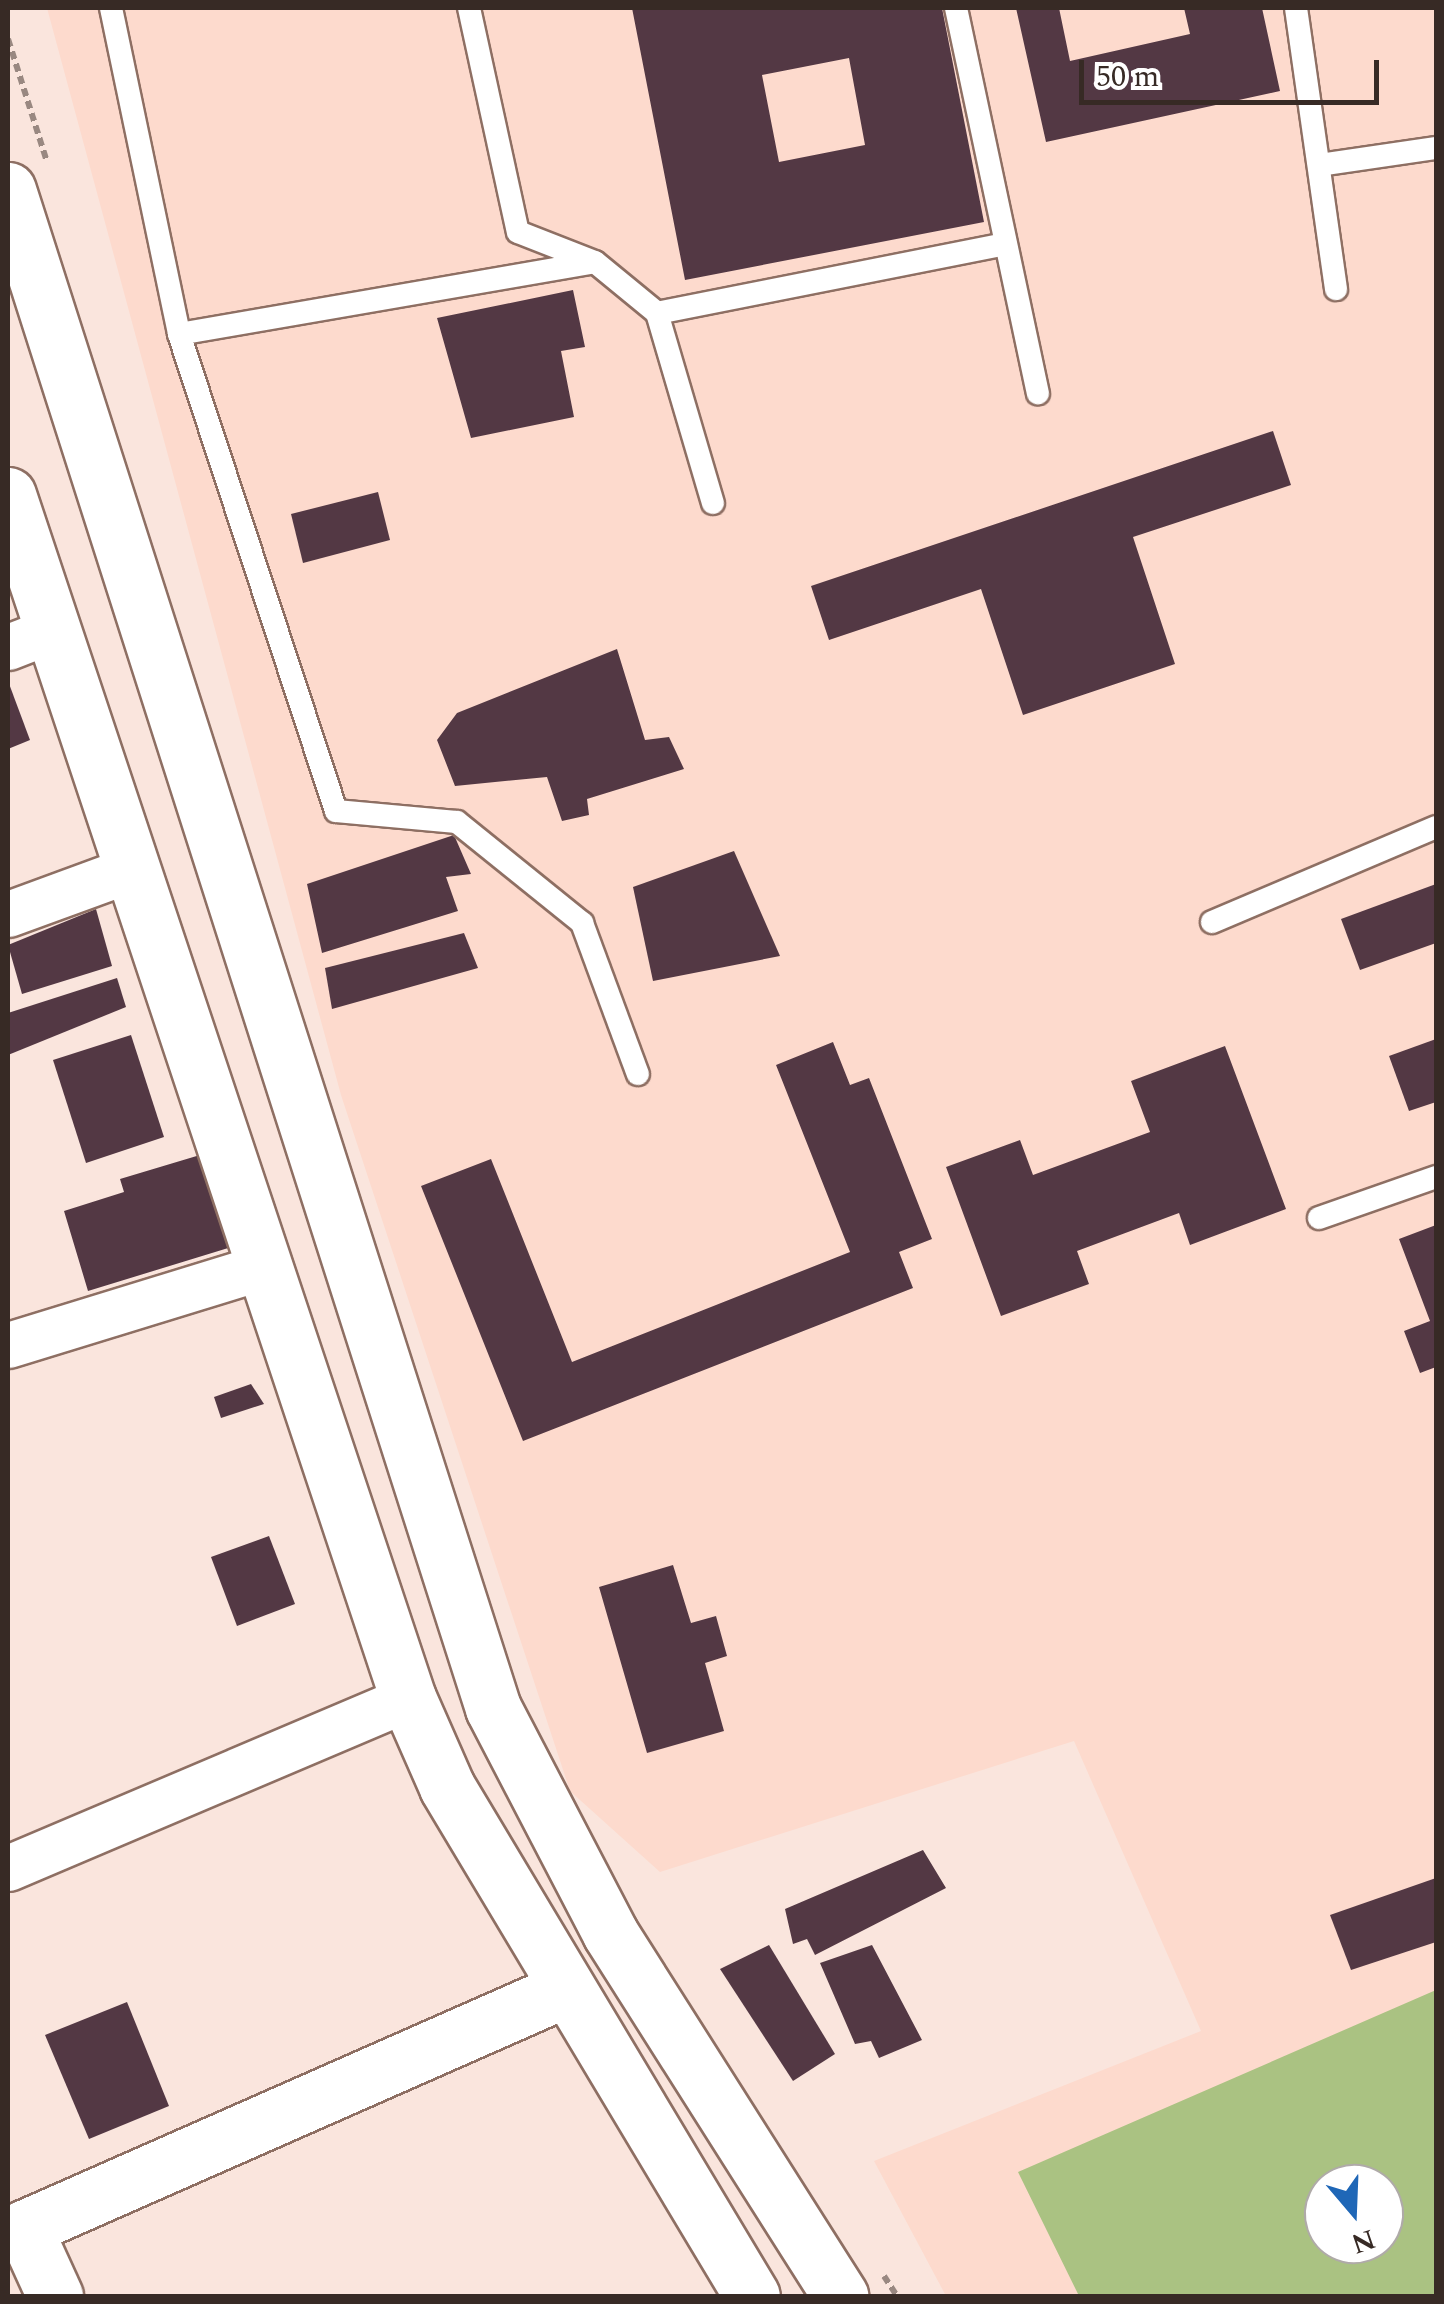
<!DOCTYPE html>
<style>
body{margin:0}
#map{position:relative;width:1444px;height:2304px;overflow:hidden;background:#fae5dd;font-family:Spectral,serif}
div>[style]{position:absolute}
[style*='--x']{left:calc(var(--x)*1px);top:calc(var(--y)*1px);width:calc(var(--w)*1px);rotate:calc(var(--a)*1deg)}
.built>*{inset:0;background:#fddacd}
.green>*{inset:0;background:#aac282}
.building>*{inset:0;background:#533844}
.path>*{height:6px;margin-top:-3px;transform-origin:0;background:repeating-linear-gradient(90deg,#998881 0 8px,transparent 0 13px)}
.roads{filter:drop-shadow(2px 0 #8e6f63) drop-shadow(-2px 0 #8e6f63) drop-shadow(0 2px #8e6f63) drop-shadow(0 -2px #8e6f63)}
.service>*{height:22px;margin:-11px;padding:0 11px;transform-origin:11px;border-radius:11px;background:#fff}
.minor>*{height:45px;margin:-22.5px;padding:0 22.5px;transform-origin:22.5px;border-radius:22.5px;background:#fff}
.tertiary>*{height:55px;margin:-27.5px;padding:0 27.5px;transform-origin:27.5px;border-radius:27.5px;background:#fff}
.primary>*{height:55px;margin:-27.5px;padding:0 27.5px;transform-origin:27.5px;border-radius:27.5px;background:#fff}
span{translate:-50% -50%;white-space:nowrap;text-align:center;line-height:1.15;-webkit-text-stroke:10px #fff;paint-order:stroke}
.frame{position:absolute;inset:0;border:10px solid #372a25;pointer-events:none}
.north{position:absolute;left:1304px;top:2164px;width:100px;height:100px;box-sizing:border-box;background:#fff;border:2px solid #afaaa8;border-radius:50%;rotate:161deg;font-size:28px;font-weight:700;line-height:40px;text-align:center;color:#372a25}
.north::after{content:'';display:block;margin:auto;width:35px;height:45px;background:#1f67b7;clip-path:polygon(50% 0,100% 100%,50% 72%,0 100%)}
.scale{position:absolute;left:1079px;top:60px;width:300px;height:45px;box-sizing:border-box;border:5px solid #372a25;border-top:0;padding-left:12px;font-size:30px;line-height:35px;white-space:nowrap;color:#372a25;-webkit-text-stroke:8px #fff;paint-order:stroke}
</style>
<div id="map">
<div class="built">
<i style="clip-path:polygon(evenodd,47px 8px,1436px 8px,1436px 2296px,946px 2296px,874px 2161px,1201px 2031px,1074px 1741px,660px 1872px,570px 1791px,341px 1095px,47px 8px,1324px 2184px,1384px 2184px,1384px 2244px,1324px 2244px,1324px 2184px)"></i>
</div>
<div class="green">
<i style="clip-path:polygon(evenodd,1436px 1990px,1436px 2296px,1079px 2296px,1018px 2172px,1436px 1990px,1324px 2184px,1384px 2184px,1384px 2244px,1324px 2244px,1324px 2184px)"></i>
</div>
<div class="building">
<i style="clip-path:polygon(evenodd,632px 8px,942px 8px,984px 222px,685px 280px,632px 8px,849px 58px,865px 145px,779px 162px,762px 75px,849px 58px)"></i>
<i style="clip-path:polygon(1016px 8px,1059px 8px,1070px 61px,1190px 34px,1184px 8px,1262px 8px,1280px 91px,1046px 142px)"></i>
<i style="clip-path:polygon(573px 290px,585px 347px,561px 351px,574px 417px,471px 438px,437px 318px)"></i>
<i style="clip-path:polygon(1273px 431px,1291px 485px,1133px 537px,1175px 664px,1023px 715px,981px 589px,829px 640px,811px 586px)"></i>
<i style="clip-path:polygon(378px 492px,390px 540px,303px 563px,291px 514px)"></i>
<i style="clip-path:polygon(617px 649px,645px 740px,669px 737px,684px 769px,587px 799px,589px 815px,562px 821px,547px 777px,455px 786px,437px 740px,457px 713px)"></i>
<i style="clip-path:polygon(8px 681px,30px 740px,8px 749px)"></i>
<i style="clip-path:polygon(454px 835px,471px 874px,446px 877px,458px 911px,322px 953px,307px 884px)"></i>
<i style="clip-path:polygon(734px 851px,780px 956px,653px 981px,633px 887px)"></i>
<i style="clip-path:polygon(1436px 884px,1436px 943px,1360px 970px,1341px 919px)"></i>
<i style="clip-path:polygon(96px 909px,112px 966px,22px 994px,8px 945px)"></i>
<i style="clip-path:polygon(464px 933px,478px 968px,332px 1009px,325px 968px)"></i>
<i style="clip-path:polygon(117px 978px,126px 1007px,8px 1055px,8px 1013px)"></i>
<i style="clip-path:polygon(131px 1035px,164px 1137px,86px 1163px,53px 1060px)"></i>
<i style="clip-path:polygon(1436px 1039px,1436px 1102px,1409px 1111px,1389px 1056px)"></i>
<i style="clip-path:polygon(833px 1042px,850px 1085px,869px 1078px,932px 1239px,899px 1252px,913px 1288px,523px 1441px,421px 1186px,491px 1159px,572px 1362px,850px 1252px,776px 1065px)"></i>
<i style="clip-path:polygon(1225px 1046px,1286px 1209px,1190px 1245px,1179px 1213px,1077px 1251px,1089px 1284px,1001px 1316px,946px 1167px,1020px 1140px,1033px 1175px,1150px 1132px,1131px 1081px)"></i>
<i style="clip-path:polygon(210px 1152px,238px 1245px,88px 1291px,64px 1211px,124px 1192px,120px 1179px)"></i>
<i style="clip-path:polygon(1436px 1225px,1436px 1367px,1420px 1373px,1404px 1331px,1430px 1321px,1399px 1239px)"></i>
<i style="clip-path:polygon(251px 1384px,264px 1404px,221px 1418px,214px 1397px)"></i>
<i style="clip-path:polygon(269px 1536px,295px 1604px,237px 1626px,211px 1557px)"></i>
<i style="clip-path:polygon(673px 1565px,691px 1623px,716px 1616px,727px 1656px,705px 1663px,724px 1731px,647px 1753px,599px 1587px)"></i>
<i style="clip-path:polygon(923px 1850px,946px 1888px,815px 1955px,807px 1939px,793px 1944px,785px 1909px)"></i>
<i style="clip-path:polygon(1436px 1878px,1436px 1942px,1351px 1970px,1330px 1915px)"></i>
<i style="clip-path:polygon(769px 1945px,835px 2054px,793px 2081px,720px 1969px)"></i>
<i style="clip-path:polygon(872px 1945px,922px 2040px,879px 2058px,871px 2041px,855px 2044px,820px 1963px)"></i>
<i style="clip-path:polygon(127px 2002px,169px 2106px,89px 2139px,45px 2035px)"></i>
</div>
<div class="path">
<i style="--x:8;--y:39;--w:129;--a:72.4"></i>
<i style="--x:884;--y:2276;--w:24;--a:57"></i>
</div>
<div class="roads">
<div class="service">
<i style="--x:111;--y:8;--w:333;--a:78.2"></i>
<i style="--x:179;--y:334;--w:502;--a:71.78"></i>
<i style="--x:336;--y:811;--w:121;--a:5.2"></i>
<i style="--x:457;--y:822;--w:161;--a:38.9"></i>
<i style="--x:582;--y:923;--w:161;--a:69.7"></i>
<i style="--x:469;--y:8;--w:229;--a:77.7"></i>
<i style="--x:518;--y:232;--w:83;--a:21.3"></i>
<i style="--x:595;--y:262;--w:80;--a:39.4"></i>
<i style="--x:657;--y:313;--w:198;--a:73.6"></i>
<i style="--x:956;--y:8;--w:394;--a:78"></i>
<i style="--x:1296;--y:8;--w:284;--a:81.9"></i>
<i style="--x:1319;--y:165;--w:118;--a:-8.3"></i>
<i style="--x:657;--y:313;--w:354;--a:-11.2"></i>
<i style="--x:179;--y:334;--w:419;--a:-9.8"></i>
<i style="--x:1212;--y:922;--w:243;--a:-23"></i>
<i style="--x:1319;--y:1218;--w:124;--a:-19.3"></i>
</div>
<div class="minor">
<i style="--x:8;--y:647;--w:44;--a:-21.3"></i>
<i style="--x:8;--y:914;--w:131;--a:-20.1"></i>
<i style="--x:8;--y:1345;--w:272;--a:-17.1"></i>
<i style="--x:8;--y:1868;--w:435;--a:-23"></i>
</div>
<div class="tertiary">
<i style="--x:24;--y:2228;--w:75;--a:65.5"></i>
<i style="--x:8;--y:2235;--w:610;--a:-23.79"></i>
</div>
<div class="primary">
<i style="--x:8;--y:190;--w:1594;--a:72.28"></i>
<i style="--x:493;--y:1708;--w:254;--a:62.5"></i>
<i style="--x:610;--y:1933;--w:430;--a:57.6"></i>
<i style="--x:8;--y:495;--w:1268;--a:71.61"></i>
<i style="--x:408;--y:1698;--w:97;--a:66.3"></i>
<i style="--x:447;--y:1787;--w:593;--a:59.07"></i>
</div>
</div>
<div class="frame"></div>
<div class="north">N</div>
<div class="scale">50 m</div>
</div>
